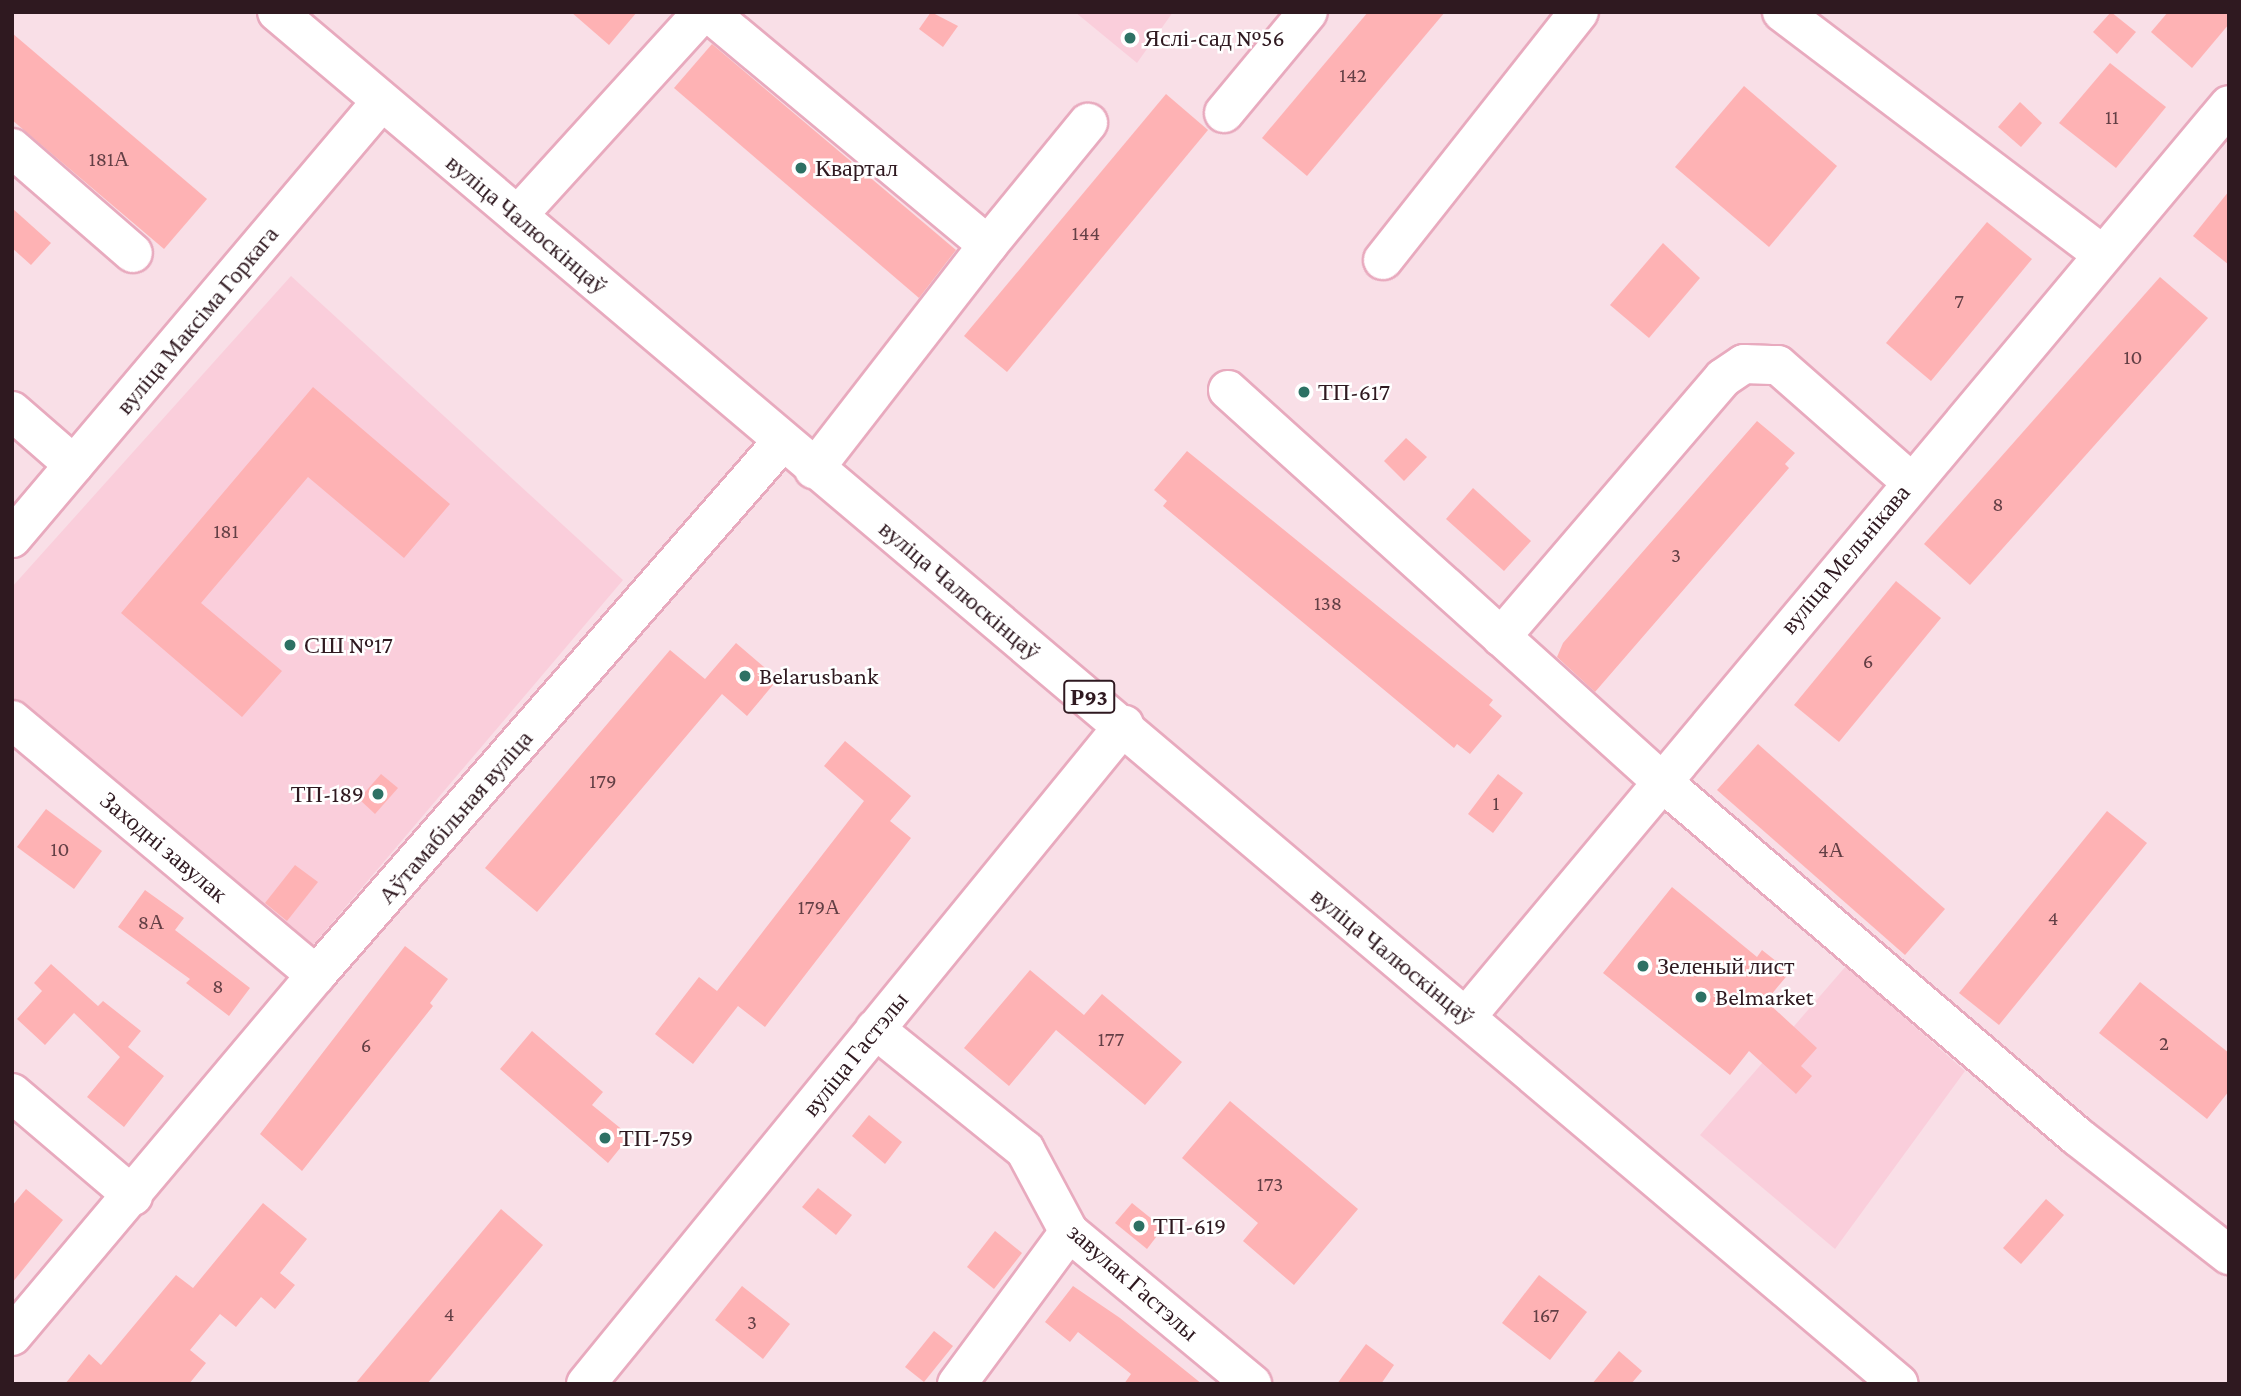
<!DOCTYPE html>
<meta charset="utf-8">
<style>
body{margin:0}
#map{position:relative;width:2241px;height:1396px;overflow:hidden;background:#f9dfe7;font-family:"Crimson Pro",serif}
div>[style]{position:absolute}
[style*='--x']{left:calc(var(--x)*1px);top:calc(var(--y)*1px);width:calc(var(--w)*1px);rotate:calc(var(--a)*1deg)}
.built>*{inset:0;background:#facedb}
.building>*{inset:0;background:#feb2b4}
.roads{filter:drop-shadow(2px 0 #e8aabe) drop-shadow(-2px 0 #e8aabe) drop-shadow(0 2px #e8aabe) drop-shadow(0 -2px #e8aabe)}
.minor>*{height:38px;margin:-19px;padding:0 19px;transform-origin:19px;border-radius:19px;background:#fff}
.major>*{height:38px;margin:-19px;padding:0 19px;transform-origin:19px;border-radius:19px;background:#fff}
.dots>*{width:19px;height:19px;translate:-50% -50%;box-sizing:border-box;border:4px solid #fff;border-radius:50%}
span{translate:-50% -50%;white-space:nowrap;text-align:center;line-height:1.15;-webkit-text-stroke:5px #fff;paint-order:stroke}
.number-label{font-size:21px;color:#633f45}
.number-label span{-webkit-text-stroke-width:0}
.shield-label span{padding:2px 5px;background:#fff;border:2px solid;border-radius:5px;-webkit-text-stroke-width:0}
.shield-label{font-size:23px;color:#2f1920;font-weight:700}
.poi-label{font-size:24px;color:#2f1920}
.left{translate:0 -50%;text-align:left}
.right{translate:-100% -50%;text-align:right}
.street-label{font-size:24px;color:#2f1920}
.frame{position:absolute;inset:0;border:14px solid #2f1920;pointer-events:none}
</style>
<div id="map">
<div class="built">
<i style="clip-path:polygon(1075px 12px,1173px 12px,1137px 63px)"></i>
<i style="clip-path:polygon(291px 276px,623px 580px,309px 950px,12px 703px,12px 587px)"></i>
<i style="clip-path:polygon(1846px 966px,1965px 1071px,1835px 1249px,1700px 1135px)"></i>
</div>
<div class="building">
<i style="clip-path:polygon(571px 12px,637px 12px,609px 45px)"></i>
<i style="clip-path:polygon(931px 12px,958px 26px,943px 47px,919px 29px)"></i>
<i style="clip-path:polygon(1368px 12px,1445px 12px,1307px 176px,1262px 138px)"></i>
<i style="clip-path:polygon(2111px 12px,2136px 32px,2117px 54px,2093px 32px)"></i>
<i style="clip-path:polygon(2168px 12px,2229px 12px,2229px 24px,2192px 68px,2151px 32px)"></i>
<i style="clip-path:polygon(12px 33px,207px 199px,164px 249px,12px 120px)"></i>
<i style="clip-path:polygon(712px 44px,956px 250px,919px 298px,674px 88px)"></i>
<i style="clip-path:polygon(2110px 63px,2166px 107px,2116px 168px,2059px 123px)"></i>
<i style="clip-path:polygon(1744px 86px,1837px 166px,1769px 247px,1675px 167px)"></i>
<i style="clip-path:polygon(1166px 94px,1208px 130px,1007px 372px,964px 336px)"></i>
<i style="clip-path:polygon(2020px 102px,2042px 123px,2021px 147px,1998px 127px)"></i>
<i style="clip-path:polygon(2229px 191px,2229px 265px,2193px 236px)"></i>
<i style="clip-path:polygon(12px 208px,51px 243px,31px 265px,12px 248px)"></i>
<i style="clip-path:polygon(1987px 222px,2032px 259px,1931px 381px,1886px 343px)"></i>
<i style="clip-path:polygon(1663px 243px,1700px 278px,1649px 338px,1610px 305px)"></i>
<i style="clip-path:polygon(2160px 277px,2208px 318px,1970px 585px,1924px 544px)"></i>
<i style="clip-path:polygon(313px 387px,450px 504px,404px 558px,308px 477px,201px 603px,282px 671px,242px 717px,121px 613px)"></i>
<i style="clip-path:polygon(1757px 421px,1795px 453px,1785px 464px,1789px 468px,1595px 692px,1557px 657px,1563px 643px)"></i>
<i style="clip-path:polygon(1406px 438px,1427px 457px,1404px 481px,1384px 461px)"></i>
<i style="clip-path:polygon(1187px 451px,1493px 700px,1489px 705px,1502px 716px,1470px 754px,1457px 744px,1454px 748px,1163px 506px,1167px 501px,1154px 490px)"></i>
<i style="clip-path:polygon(1473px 488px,1531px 541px,1504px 571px,1446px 519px)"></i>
<i style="clip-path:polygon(1896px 581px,1941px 618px,1839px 742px,1794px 705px)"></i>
<i style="clip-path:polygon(736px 643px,778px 679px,747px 716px,722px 694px,537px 912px,485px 868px,670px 650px,705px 679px)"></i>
<i style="clip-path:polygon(845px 741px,911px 796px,890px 821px,911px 838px,765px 1027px,738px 1006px,693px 1064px,655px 1034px,699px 977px,717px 991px,864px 801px,824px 766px)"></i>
<i style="clip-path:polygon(1758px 744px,1945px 909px,1905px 955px,1717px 790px)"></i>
<i style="clip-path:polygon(381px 774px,398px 788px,375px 814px,359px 799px)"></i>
<i style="clip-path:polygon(1498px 774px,1523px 793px,1493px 833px,1468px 814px)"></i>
<i style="clip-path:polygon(46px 809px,102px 851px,74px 889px,17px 847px)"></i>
<i style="clip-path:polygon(2107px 811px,2147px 843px,1999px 1025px,1959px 993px)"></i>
<i style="clip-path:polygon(295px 865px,318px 882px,287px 921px,265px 903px)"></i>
<i style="clip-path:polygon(1672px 887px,1757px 957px,1762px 950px,1790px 972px,1766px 1001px,1817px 1048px,1801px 1066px,1812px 1076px,1796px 1094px,1749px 1051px,1730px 1075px,1603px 973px)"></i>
<i style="clip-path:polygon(145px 890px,184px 918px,175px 930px,250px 988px,229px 1016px,186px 983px,190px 979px,118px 927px)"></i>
<i style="clip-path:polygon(405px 946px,448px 979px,430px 1003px,433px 1006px,302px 1171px,260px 1134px)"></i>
<i style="clip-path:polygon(51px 964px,98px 1006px,103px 1001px,141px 1031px,128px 1047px,164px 1076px,124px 1127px,87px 1097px,120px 1057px,74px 1013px,45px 1045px,17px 1019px,42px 991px,34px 983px)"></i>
<i style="clip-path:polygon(1030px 970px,1084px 1015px,1102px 994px,1182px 1062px,1145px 1105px,1056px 1030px,1009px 1086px,964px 1048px)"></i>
<i style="clip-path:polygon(2140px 982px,2229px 1053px,2229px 1091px,2207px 1119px,2099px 1033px)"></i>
<i style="clip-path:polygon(532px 1031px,603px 1092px,592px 1105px,630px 1136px,608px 1163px,500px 1069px)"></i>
<i style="clip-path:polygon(1230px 1101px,1358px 1209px,1294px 1285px,1243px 1241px,1258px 1223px,1182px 1158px)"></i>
<i style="clip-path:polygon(869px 1115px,902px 1142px,885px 1164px,852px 1136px)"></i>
<i style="clip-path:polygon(818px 1188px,852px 1215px,836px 1235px,802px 1207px)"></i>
<i style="clip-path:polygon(26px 1189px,63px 1220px,12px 1283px,12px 1206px)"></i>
<i style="clip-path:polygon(2046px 1199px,2064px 1215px,2021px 1264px,2003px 1248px)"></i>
<i style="clip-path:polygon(263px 1203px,307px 1239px,280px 1273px,295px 1285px,275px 1309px,261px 1297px,236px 1327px,220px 1314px,190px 1350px,206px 1363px,189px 1384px,65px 1384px,89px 1354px,101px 1365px,176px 1275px,193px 1288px)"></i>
<i style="clip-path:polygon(1132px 1203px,1163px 1228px,1147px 1249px,1115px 1223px)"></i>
<i style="clip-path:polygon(501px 1209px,543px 1245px,427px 1384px,355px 1384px)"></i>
<i style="clip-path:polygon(995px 1231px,1022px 1253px,994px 1289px,967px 1267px)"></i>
<i style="clip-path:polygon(1539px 1275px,1587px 1312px,1550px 1360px,1502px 1323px)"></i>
<i style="clip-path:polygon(742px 1286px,790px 1324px,763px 1359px,715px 1320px)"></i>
<i style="clip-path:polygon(1073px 1286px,1120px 1318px,1202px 1384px,1124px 1384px,1131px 1374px,1078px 1332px,1070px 1342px,1045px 1322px)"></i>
<i style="clip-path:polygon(934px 1331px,953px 1346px,924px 1382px,905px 1367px)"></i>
<i style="clip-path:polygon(1366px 1344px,1394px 1365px,1381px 1384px,1337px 1384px)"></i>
<i style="clip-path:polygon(1619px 1351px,1642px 1371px,1631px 1384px,1592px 1384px)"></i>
</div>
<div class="roads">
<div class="minor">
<i style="--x:708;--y:12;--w:364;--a:39.8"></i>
<i style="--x:988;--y:245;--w:284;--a:127.8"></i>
<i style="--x:1782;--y:12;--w:401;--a:37.1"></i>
<i style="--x:1224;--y:113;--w:131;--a:-50.3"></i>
<i style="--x:12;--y:148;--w:160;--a:41"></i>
<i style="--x:518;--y:215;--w:275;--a:-47.7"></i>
<i style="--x:988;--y:245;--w:158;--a:-50.7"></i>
<i style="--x:1383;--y:260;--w:316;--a:-51.7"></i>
<i style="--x:1228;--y:390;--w:583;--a:42.08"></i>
<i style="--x:1661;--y:781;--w:548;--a:40.49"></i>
<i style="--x:2078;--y:1137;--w:192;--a:38"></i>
<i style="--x:12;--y:411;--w:82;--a:41.1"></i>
<i style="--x:12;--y:538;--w:571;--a:-49.76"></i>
<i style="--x:1501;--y:637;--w:341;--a:-49.4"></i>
<i style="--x:1723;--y:378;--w:25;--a:-34"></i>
<i style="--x:1744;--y:364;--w:34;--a:2"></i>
<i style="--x:1778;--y:365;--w:176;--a:41.3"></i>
<i style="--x:12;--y:720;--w:397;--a:40"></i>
<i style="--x:1466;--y:1017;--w:1189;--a:-50.08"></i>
<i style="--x:875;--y:1029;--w:193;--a:38.9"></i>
<i style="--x:1025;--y:1150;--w:93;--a:61.8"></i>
<i style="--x:1069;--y:1232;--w:238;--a:39.7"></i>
<i style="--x:12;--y:1093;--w:159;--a:40.4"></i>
<i style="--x:12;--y:1336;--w:472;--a:-49.9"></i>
<i style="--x:316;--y:975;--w:708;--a:-48.84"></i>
<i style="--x:586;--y:1384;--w:851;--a:-50.77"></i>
<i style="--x:957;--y:1384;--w:189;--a:-53.6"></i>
</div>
<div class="major">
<i style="--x:277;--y:12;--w:2124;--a:40.23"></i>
</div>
</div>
<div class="dots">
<i style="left:1130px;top:38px;background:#2d7164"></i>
<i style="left:801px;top:168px;background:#2d7164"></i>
<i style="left:1304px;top:392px;background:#2d7164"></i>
<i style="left:290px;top:645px;background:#2d7164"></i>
<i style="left:745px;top:676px;background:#2d7164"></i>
<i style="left:378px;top:794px;background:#2d7164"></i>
<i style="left:1643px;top:966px;background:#2d7164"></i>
<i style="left:1701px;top:997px;background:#2d7164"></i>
<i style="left:605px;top:1138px;background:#2d7164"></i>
<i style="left:1139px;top:1226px;background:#2d7164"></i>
</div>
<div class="number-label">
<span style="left:1353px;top:75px">142</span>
<span style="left:2112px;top:117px">11</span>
<span style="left:109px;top:159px">181А</span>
<span style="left:1086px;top:233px">144</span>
<span style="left:1959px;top:301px">7</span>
<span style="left:2133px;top:357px">10</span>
<span style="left:1998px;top:504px">8</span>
<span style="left:226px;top:531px">181</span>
<span style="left:1676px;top:555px">3</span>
<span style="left:1328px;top:603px">138</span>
<span style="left:1868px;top:661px">6</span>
<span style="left:603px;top:781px">179</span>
<span style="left:1496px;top:803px">1</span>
<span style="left:60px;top:849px">10</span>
<span style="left:1831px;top:850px">4А</span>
<span style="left:819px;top:907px">179А</span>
<span style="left:2053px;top:918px">4</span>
<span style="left:151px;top:922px">8А</span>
<span style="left:218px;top:986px">8</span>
<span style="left:1111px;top:1039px">177</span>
<span style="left:2164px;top:1043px">2</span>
<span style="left:366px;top:1045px">6</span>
<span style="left:1270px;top:1184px">173</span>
<span style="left:449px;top:1314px">4</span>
<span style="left:1546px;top:1315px">167</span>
<span style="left:752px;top:1322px">3</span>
</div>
<div class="shield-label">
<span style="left:1089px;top:697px">Р93</span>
</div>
<div class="poi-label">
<span class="left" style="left:1144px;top:38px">Яслі-сад №56</span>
<span class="left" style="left:815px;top:168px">Квартал</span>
<span class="left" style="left:1318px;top:392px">ТП-617</span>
<span class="left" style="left:304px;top:645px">СШ №17</span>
<span class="left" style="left:759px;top:676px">Belarusbank</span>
<span class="right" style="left:364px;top:794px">ТП-189</span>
<span class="left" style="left:1657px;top:966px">Зеленый лист</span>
<span class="left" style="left:1715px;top:997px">Belmarket</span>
<span class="left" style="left:619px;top:1138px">ТП-759</span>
<span class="left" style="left:1153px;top:1226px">ТП-619</span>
</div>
<div class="street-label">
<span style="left:527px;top:224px;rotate:40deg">вуліца Чалюскінцаў</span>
<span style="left:197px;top:320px;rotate:-50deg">вуліца Максіма Горкага</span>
<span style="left:1845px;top:559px;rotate:-50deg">вуліца Мельнікава</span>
<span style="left:960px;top:590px;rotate:40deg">вуліца Чалюскінцаў</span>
<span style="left:455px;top:817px;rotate:-49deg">Аўтамабільная вуліца</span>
<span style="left:164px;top:847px;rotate:40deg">Заходні завулак</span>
<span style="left:1393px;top:956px;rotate:39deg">вуліца Чалюскінцаў</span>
<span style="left:855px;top:1054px;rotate:-51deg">вуліца Гастэлы</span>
<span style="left:1133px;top:1282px;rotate:41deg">завулак Гастэлы</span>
</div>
<div class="frame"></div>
</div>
